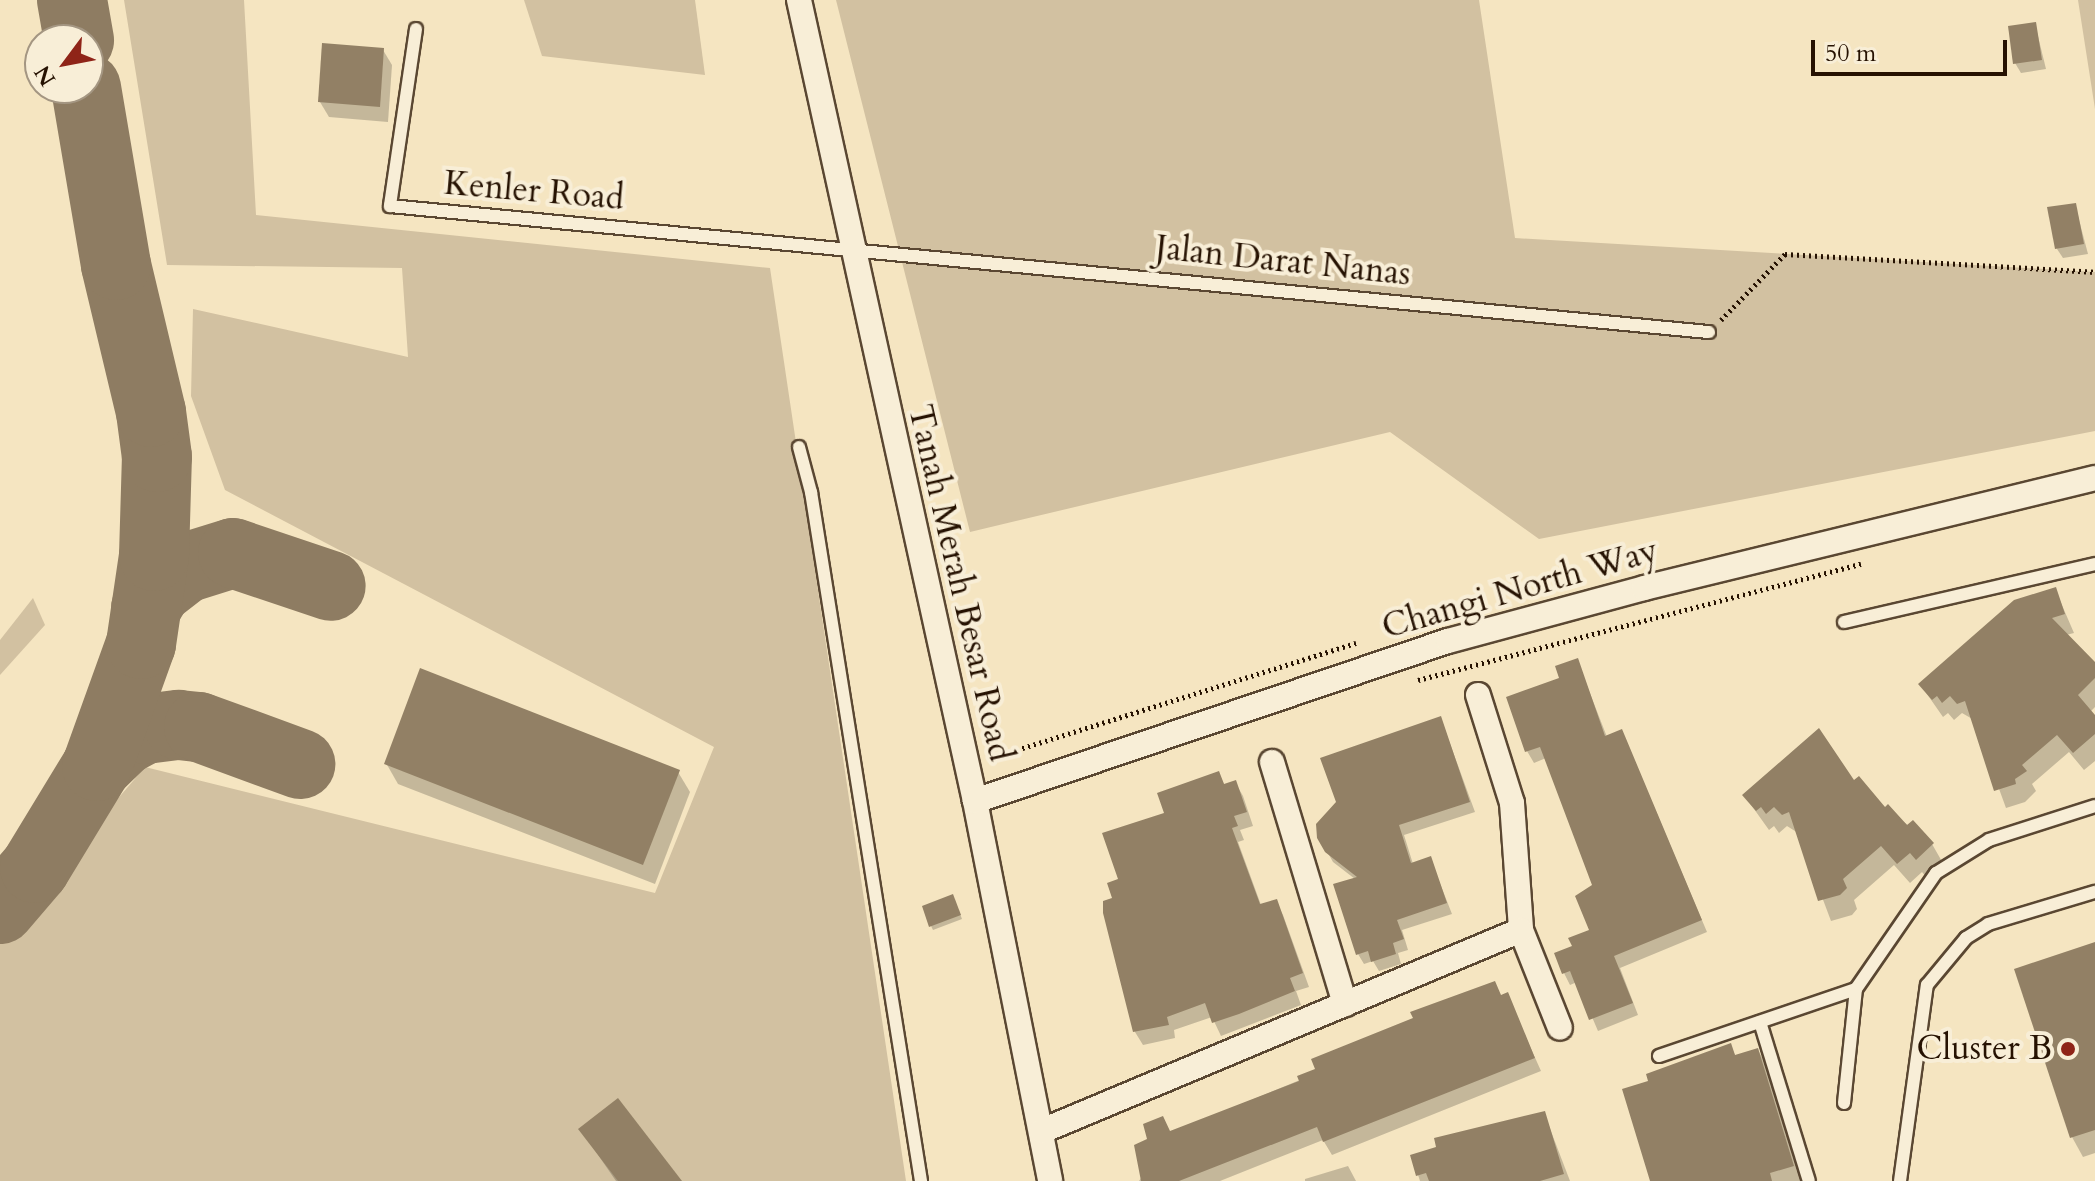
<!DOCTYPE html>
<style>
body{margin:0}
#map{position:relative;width:2095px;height:1181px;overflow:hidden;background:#f5e5c1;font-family:Cardo,serif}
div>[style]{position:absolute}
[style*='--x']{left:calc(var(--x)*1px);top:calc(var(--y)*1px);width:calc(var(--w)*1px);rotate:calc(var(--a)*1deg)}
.green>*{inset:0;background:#d2c1a1}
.shadow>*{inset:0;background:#0003}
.taxiway>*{height:70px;margin:-35px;padding:0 35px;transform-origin:35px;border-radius:35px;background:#8e7c62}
.building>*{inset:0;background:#928065}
.path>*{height:5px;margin-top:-2.5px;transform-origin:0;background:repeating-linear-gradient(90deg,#261202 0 2px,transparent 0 6px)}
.roads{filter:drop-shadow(2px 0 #5a4732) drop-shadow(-2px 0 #5a4732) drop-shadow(0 2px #5a4732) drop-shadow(0 -2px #5a4732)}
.lane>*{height:12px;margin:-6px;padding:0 6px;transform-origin:6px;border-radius:6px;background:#f8eed7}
.street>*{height:24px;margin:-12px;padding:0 12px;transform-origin:12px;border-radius:12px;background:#f8eed7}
.dots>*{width:22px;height:22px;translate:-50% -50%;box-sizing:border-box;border:4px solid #f8eed7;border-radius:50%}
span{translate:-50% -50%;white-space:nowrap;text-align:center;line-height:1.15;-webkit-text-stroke:8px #f8eed7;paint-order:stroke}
.street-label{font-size:34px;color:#261202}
.poi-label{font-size:34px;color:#261202}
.right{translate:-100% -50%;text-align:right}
.north{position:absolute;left:24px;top:24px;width:80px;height:80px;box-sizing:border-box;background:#f8eed7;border:2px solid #a49682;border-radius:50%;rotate:238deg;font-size:22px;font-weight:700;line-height:32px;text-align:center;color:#261202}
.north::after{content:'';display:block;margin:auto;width:28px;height:36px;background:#8f2418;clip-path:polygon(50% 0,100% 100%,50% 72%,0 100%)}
.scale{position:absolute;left:1811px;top:40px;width:196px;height:36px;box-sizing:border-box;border:4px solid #261202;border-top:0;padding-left:10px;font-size:24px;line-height:28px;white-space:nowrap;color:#261202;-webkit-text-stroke:6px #f8eed7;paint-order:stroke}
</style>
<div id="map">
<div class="green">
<i style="clip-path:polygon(124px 0,244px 0,256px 215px,770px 268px,906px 1181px,0 1181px,0 936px,145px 767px,655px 893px,714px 747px,225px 490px,191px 396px,193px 309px,408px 357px,402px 268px,167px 265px)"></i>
<i style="clip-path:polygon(524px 0,695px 0,705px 75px,542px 56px)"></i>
<i style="clip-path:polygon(836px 0,1479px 0,1515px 238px,2095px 272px,2095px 431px,1539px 539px,1390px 432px,970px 532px)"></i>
<i style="clip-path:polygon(2078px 0,2095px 0,2095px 109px)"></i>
<i style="clip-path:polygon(33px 598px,45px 625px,0 675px,0 640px)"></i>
</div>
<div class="shadow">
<i style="clip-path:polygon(2035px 24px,2046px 69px,2021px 73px,2015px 63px)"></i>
<i style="clip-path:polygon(383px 50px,392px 65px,388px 122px,329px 117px,320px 102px)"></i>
<i style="clip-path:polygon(2075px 205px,2088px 254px,2063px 258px,2057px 249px)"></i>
<i style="clip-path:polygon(2055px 589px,2074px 633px,2066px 635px,2095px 665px,2095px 707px,2090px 712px,2095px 719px,2095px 761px,2084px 770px,2069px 752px,2032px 784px,2036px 791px,2025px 802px,2006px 808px,1974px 720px,1962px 713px,1954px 720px,1948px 713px,1943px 717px,1920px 684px)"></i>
<i style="clip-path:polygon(1577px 660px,1607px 737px,1627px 743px,1707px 932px,1620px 968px,1638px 1015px,1598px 1031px,1577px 982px,1570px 985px,1564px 973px,1575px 947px,1591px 931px,1594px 886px,1546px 758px,1534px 763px,1527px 751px,1562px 679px)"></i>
<i style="clip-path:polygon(1441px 719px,1475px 812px,1404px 835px,1413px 864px,1430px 858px,1452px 914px,1402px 930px,1408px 950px,1398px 953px,1401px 964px,1379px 971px,1373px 961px,1364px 964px,1358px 954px,1355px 879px,1333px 862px,1319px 837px)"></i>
<i style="clip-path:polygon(386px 763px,678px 772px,690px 792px,655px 884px,398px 784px)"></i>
<i style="clip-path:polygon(1219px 774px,1225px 786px,1235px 782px,1243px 796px,1253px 826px,1240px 830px,1244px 840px,1238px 842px,1261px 905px,1276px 901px,1283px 915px,1309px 987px,1296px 991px,1301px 1005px,1221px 1036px,1212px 1017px,1174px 1030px,1175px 1038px,1143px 1045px,1135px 1032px,1114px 899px,1121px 881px,1167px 815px)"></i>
<i style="clip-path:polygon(1854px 783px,1932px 844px,1944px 865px,1928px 879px,1922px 872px,1910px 883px,1894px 865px,1854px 900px,1857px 909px,1852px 915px,1831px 921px,1798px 833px,1787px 826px,1779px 833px,1774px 826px,1769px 830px,1744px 795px)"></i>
<i style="clip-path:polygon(955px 901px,962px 919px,933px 930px,931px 926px)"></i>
<i style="clip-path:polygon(2095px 944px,2095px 1153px,2083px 1157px,2072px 1137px)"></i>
<i style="clip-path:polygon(1507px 995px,1541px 1071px,1332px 1155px,1323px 1140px,1220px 1181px,1139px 1181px,1171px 1133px)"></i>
<i style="clip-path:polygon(1730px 1045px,1736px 1057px,1758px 1050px,1769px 1070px,1803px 1181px,1652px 1181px,1651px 1083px)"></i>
<i style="clip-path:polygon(1544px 1113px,1570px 1181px,1420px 1181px,1412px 1156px)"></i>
<i style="clip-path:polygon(581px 1130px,680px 1181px,616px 1181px)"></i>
<i style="clip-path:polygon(1348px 1166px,1356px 1181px,1305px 1181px,1305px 1179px)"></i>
</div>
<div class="taxiway">
<i style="--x:72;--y:0;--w:41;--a:80.1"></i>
<i style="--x:146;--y:608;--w:21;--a:-59"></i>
<i style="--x:157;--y:590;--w:36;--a:-38"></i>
<i style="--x:185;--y:568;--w:50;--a:-17.4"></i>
<i style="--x:233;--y:553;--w:103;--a:18.6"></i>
<i style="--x:97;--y:766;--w:37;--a:-44"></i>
<i style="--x:124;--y:740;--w:24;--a:-28"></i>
<i style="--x:145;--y:729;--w:34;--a:-7"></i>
<i style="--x:179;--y:725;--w:20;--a:6"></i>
<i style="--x:199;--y:727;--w:108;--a:20.1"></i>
<i style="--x:0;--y:909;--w:54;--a:-49.5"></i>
<i style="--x:35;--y:868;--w:119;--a:-58.7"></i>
<i style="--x:97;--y:766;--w:130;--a:-70.2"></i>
<i style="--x:141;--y:644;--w:89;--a:-81.6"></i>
<i style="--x:154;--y:556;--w:99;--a:-88.3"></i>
<i style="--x:157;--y:457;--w:45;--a:-97.6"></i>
<i style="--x:151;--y:412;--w:151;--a:-103.4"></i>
<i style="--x:116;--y:265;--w:180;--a:-99.6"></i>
</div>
<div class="building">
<i style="clip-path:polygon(2036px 22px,2042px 60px,2013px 64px,2008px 26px)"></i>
<i style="clip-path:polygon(322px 43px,384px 48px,380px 107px,318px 102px)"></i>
<i style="clip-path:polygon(2076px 203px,2084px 244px,2055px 249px,2047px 207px)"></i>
<i style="clip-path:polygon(2056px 587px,2065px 614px,2052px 618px,2095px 662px,2095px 678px,2078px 695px,2095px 715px,2095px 734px,2073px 753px,2057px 735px,2022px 765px,2027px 771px,2015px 779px,2016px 784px,1994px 791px,1965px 701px,1957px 704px,1950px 696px,1942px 703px,1937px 696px,1932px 700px,1918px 684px,2014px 600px)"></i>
<i style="clip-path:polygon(1578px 658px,1605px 736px,1622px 729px,1702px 920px,1614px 956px,1633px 1003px,1589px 1020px,1570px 971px,1562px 974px,1554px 953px,1572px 946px,1568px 938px,1589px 930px,1575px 896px,1592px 885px,1540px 747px,1525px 752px,1506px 697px,1559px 678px,1555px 666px)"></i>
<i style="clip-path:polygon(420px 668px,680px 770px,643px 865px,384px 764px)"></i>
<i style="clip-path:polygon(1441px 716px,1470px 802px,1399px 825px,1411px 863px,1431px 856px,1447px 903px,1397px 920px,1404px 939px,1393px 943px,1396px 954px,1371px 962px,1368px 951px,1356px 955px,1333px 884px,1357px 877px,1325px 852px,1317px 838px,1316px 824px,1336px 802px,1320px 758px)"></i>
<i style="clip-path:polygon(1819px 728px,1854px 780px,1859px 776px,1885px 807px,1888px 804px,1907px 825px,1913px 820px,1934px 843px,1916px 860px,1910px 853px,1897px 864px,1881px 846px,1843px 879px,1847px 888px,1840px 895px,1818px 901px,1789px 812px,1782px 815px,1774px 807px,1766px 814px,1761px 807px,1756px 811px,1742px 795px)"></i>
<i style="clip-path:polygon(1219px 771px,1224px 784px,1236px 780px,1247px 812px,1234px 816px,1238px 826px,1232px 828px,1260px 904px,1277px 899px,1303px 973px,1290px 978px,1295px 991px,1239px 1014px,1212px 1023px,1205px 1003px,1167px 1017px,1169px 1025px,1133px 1032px,1103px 913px,1103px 901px,1112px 898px,1107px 883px,1118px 879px,1102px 833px,1164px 813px,1157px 793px)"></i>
<i style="clip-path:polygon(953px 894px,961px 915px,929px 927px,922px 906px)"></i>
<i style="clip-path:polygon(2095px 942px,2095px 1130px,2070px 1138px,2014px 969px)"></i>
<i style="clip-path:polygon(1495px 981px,1501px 995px,1508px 992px,1535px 1058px,1323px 1142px,1317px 1127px,1179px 1181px,1141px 1181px,1134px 1145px,1147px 1139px,1143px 1124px,1163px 1116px,1170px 1131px,1299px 1081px,1297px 1076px,1315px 1069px,1311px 1059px,1413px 1018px,1410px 1012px)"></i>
<i style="clip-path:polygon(1731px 1043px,1735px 1055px,1758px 1048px,1794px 1166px,1770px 1173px,1772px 1181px,1650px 1181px,1622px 1089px,1648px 1081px,1646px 1074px)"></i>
<i style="clip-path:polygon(618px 1098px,682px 1181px,618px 1181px,578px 1129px)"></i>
<i style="clip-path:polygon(1545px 1111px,1564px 1174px,1540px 1181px,1429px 1181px,1426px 1173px,1416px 1176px,1410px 1155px,1436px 1147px,1434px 1138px)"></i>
</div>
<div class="path">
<i style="--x:1721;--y:320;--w:92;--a:-45.9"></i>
<i style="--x:1785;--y:254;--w:311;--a:3.3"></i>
<i style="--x:1418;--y:680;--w:458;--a:-14.7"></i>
<i style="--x:988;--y:759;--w:386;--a:-17.5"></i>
</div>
<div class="roads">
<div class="lane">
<i style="--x:416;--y:29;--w:179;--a:98.4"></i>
<i style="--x:390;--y:206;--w:1325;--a:5.46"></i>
<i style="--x:799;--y:447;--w:47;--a:75.1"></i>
<i style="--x:811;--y:492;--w:698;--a:80.93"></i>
<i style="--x:1844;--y:622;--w:258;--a:-13"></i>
<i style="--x:1760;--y:1022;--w:166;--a:72.9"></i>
<i style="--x:1659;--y:1056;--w:208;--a:-18.8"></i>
<i style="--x:1844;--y:1103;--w:115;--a:-84"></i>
<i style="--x:1856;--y:989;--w:141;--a:-55.4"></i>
<i style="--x:1936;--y:873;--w:62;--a:-31.9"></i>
<i style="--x:1989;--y:840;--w:111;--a:-17.8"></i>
<i style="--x:1900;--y:1181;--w:198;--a:-82.2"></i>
<i style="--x:1927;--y:985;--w:61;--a:-50.3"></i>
<i style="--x:1966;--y:938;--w:26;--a:-32"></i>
<i style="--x:1988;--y:924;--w:112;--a:-16.7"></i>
</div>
<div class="street">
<i style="--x:799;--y:0;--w:820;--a:77.61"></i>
<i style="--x:975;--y:801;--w:387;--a:78.8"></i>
<i style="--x:1478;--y:695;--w:113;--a:72.5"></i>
<i style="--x:1512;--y:803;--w:127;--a:85.9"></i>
<i style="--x:1521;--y:930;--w:105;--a:68.3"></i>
<i style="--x:1272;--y:762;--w:253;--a:73.2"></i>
<i style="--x:975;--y:801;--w:499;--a:-18.7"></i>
<i style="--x:1448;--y:641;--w:203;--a:-15.1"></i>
<i style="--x:1644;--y:588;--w:464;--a:-13.7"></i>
<i style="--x:1042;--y:1131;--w:519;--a:-22.76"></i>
</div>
</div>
<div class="dots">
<i style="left:2068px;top:1049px;background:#8f2418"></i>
</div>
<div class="street-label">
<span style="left:534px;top:191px;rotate:5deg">Kenler Road</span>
<span style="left:1283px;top:261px;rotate:6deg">Jalan Darat Nanas</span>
<span style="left:960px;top:583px;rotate:77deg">Tanah Merah Besar Road</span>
<span style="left:1520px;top:589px;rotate:-16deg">Changi North Way</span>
</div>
<div class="poi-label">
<span class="right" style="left:2052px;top:1049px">Cluster B</span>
</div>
<div class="north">N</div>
<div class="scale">50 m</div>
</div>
